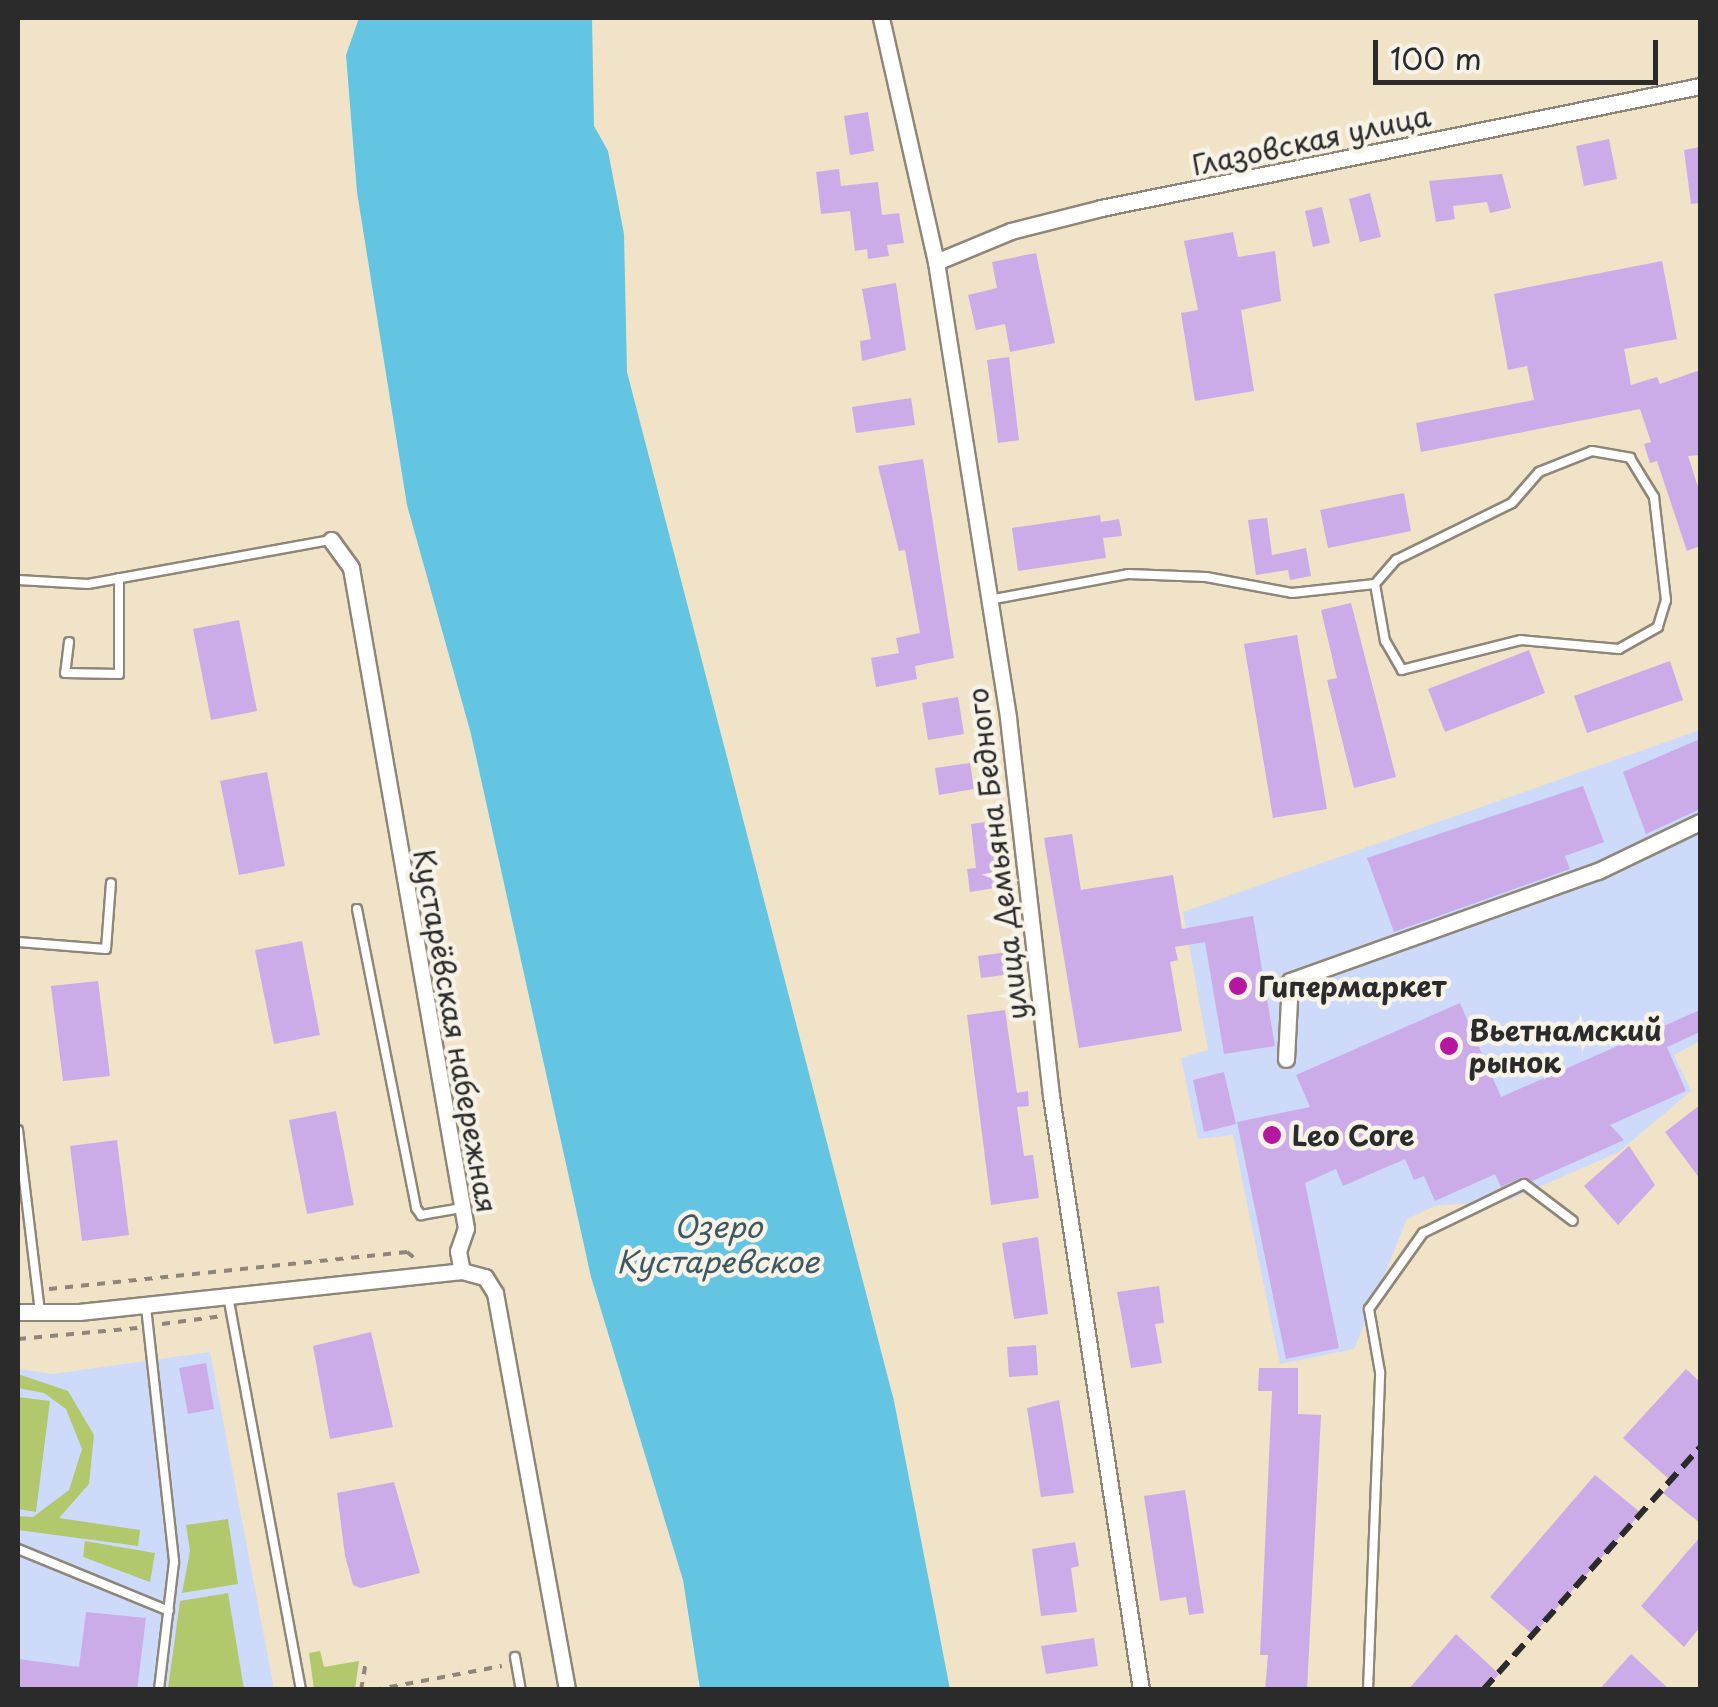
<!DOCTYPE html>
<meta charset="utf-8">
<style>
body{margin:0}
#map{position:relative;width:1718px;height:1707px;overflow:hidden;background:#f0e3c7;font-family:"Playpen Sans",sans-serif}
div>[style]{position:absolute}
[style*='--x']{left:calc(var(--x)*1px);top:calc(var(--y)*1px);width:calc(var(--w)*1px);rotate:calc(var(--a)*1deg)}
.built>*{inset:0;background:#cedafa}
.green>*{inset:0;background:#b1c86d}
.water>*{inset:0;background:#63c5e2}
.building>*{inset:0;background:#cbace9}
.path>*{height:4px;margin-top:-2px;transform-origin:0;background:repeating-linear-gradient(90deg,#8e8779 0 8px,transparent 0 16px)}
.roads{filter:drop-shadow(2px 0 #8e8779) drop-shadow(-2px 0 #8e8779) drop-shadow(0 2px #8e8779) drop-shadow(0 -2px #8e8779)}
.lane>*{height:8px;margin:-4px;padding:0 4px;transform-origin:4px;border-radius:4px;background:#fff}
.street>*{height:15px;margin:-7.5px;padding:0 7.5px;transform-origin:7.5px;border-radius:7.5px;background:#fff}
.rail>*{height:6px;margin-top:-3px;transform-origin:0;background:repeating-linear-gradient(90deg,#2b2b2b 0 15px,transparent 0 23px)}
.dots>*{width:28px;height:28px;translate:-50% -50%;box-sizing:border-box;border:5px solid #f7f3e8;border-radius:50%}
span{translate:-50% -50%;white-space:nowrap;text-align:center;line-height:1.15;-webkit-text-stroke:9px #f7f3e8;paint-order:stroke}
.street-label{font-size:28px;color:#2b2b2b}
.poi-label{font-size:28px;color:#2b2b2b;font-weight:700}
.left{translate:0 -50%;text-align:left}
.water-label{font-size:30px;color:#3c5962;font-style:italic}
.frame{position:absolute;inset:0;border:20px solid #2b2b2b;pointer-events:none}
.scale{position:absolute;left:1373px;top:40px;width:285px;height:45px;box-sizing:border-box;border:5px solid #2b2b2b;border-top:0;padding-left:12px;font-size:30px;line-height:35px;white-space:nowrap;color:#2b2b2b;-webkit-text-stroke:8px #f7f3e8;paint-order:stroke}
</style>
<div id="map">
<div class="built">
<i style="clip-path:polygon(1700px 730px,1700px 1041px,1674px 1055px,1691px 1091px,1619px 1152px,1509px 1200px,1435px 1206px,1407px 1219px,1354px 1349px,1280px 1364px,1233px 1135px,1198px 1139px,1181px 1058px,1208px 1050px,1183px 912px)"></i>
<i style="clip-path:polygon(210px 1352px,274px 1689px,18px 1690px,18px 1369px,53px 1374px)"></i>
</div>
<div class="green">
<i style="clip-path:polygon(18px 1374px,68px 1391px,94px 1435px,89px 1484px,59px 1518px,140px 1530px,138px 1546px,18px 1530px,18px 1516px,33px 1517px,69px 1490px,82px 1449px,66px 1409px,44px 1393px,18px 1388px)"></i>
<i style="clip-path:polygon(18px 1397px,50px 1401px,36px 1512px,18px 1509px)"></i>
<i style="clip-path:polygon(228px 1519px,238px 1584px,182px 1593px,190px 1551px,186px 1525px)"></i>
<i style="clip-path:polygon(85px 1541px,155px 1553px,150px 1582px,83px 1557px)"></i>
<i style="clip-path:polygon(228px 1593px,244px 1689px,168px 1689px,180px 1601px)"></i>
<i style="clip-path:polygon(320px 1651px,324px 1667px,359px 1661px,355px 1689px,314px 1689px,309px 1653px)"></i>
</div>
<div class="water">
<i style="clip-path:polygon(359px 18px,592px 18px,594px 126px,608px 151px,624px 234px,627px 372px,894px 1401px,950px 1689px,700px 1689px,683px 1580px,591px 1277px,471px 734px,407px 505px,357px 192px,346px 55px)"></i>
</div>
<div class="building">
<i style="clip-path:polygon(868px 112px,874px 151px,850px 155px,844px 116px)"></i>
<i style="clip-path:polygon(1609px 139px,1617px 179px,1584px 186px,1576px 146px)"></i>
<i style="clip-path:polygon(1700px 147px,1700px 203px,1691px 204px,1684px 150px)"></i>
<i style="clip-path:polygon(839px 169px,841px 186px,878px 182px,882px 215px,899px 213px,904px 243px,887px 245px,889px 256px,868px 259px,867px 249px,855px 251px,850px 211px,821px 214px,816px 172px)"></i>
<i style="clip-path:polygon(1502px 174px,1511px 208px,1490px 213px,1487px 202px,1453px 206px,1455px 219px,1436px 222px,1429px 181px)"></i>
<i style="clip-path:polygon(1370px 193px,1381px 237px,1360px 242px,1349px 199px)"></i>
<i style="clip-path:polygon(1322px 207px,1330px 243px,1313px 247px,1305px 211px)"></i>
<i style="clip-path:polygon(1233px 232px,1238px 257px,1275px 251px,1281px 301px,1241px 310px,1254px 391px,1195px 401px,1181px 313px,1198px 310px,1184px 241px)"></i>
<i style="clip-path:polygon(1036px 253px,1055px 343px,1010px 352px,1005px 324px,976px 330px,968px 295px,997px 288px,992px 262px)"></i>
<i style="clip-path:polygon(1662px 261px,1677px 339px,1624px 349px,1631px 385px,1657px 377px,1660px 384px,1700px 370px,1700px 455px,1688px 456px,1700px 493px,1700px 546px,1687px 551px,1657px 461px,1650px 463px,1644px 444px,1651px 442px,1640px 409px,1421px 452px,1416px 423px,1534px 400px,1527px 366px,1508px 370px,1494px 294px)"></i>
<i style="clip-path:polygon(896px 283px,906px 350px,862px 361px,860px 341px,871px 339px,862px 289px)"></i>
<i style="clip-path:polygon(1009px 357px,1019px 440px,998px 443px,987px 360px)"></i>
<i style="clip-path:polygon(911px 398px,915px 425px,856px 433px,852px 407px)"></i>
<i style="clip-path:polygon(923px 459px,954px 658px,915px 666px,917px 679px,876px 687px,871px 658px,899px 653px,896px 638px,920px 633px,905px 550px,899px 551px,878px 466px)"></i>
<i style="clip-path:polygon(1404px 493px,1411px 531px,1328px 548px,1320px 510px)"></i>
<i style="clip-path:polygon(1100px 515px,1101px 522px,1119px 519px,1122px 536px,1103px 538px,1106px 558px,1018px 571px,1012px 528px)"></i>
<i style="clip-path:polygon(1267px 518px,1272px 555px,1306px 548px,1311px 576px,1290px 580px,1288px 570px,1256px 575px,1248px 520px)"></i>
<i style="clip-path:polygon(1351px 603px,1396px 777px,1354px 788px,1327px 680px,1337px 678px,1321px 610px)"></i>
<i style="clip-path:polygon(239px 620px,257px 711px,211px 720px,193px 629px)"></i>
<i style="clip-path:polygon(1297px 635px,1327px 809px,1273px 818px,1244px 644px)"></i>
<i style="clip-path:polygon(1529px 650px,1545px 693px,1445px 732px,1428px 689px)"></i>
<i style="clip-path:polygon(1670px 661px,1683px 700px,1587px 733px,1574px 696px)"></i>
<i style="clip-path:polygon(958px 697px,964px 734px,928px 740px,922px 703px)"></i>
<i style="clip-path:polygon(1700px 739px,1700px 809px,1646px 834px,1623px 772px)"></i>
<i style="clip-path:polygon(970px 763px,974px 789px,939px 795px,935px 768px)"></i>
<i style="clip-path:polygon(267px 772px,285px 866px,239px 875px,220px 781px)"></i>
<i style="clip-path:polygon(1583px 786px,1604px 842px,1565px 856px,1570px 869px,1394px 932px,1367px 858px)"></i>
<i style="clip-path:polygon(1002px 820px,1005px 842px,996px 844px,1001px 887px,970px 892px,967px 869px,976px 868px,971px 824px)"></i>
<i style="clip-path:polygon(1072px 834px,1081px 890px,1173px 875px,1182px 929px,1253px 916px,1275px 1046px,1224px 1054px,1205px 942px,1175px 947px,1178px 960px,1170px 962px,1182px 1031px,1079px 1048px,1044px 838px)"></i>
<i style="clip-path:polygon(302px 941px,320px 1035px,274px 1044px,255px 950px)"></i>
<i style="clip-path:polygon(1009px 952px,1012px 974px,981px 978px,978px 956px)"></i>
<i style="clip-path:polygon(98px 981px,110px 1076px,63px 1081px,51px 986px)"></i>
<i style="clip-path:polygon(1460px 1003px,1501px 1097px,1700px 1010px,1700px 1032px,1667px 1047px,1686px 1091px,1610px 1125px,1624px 1140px,1532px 1181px,1522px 1177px,1501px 1187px,1495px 1174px,1435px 1201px,1424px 1176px,1414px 1180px,1405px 1159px,1343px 1186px,1336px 1169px,1305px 1183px,1339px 1348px,1286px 1359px,1237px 1122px,1310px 1107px,1296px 1075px)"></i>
<i style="clip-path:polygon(1005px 1010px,1017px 1093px,1028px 1091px,1029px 1106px,1017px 1107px,1024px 1156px,1033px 1155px,1039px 1198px,991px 1205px,967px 1015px)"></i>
<i style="clip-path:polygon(1224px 1072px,1236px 1124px,1204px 1132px,1193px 1080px)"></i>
<i style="clip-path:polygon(1700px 1105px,1700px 1179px,1665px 1132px)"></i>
<i style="clip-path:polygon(336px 1111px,354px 1205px,307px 1214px,289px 1120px)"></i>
<i style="clip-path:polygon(117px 1140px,129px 1235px,82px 1241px,70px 1146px)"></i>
<i style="clip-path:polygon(1629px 1146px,1655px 1185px,1618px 1225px,1584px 1186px)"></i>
<i style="clip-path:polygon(1038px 1237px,1048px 1314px,1014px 1319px,1002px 1243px)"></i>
<i style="clip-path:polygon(1159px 1286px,1164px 1323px,1155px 1324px,1162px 1363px,1131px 1368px,1117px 1292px)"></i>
<i style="clip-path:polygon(371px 1332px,393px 1427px,330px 1439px,313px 1346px)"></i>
<i style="clip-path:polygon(1036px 1345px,1038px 1375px,1009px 1377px,1007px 1347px)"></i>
<i style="clip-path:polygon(206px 1363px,214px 1409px,188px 1414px,179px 1368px)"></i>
<i style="clip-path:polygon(1259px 1368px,1298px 1368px,1298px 1414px,1321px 1415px,1307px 1690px,1265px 1690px,1268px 1655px,1260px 1655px,1272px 1391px,1258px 1391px)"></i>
<i style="clip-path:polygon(1686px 1369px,1700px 1382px,1700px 1523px,1663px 1493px,1672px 1482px,1623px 1438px)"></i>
<i style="clip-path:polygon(1059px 1400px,1074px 1493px,1041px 1497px,1027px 1408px)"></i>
<i style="clip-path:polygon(1595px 1475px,1641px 1513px,1533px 1635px,1490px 1597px)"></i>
<i style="clip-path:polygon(394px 1482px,420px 1573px,361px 1588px,353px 1585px,345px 1556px,337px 1493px)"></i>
<i style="clip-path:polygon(1185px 1490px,1204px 1613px,1189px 1615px,1186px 1597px,1160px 1601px,1144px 1496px)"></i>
<i style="clip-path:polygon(1700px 1537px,1700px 1627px,1684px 1647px,1641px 1606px)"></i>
<i style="clip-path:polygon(1075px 1542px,1079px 1566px,1071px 1568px,1077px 1612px,1041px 1616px,1032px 1549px)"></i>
<i style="clip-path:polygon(86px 1612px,146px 1618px,137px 1690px,18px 1690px,18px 1659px,79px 1667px)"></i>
<i style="clip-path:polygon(1456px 1634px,1499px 1674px,1485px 1690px,1408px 1690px)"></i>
<i style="clip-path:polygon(1094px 1638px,1098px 1666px,1046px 1674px,1041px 1646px)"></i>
<i style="clip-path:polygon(1631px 1654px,1670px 1690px,1599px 1690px)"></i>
</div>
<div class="path">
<i style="--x:49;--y:1289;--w:360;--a:-5.9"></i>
<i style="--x:407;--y:1252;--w:14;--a:39"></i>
<i style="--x:162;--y:1324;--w:61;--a:-7.6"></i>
<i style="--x:18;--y:1339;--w:120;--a:-5.3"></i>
<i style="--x:361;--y:1690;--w:29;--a:-80"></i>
<i style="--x:374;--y:1690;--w:130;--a:-10.6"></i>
</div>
<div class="roads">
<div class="lane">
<i style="--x:18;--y:580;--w:70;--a:3.3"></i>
<i style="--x:88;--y:584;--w:247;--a:-10.3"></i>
<i style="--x:989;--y:600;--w:141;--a:-10.6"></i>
<i style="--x:1128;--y:574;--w:78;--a:2.2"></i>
<i style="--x:1206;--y:577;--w:87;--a:10.5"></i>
<i style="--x:1292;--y:593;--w:83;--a:-6.2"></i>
<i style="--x:1375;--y:584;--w:32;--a:-49"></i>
<i style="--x:1396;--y:560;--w:129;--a:-26.2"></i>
<i style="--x:1512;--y:503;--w:41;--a:-48.9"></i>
<i style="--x:1539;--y:472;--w:57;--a:-21.6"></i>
<i style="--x:1592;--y:451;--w:39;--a:10"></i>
<i style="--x:1630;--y:458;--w:46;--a:58.4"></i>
<i style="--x:1654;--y:497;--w:104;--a:83.4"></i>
<i style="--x:1666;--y:600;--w:28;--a:107"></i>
<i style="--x:1658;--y:627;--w:45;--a:150.6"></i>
<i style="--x:1619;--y:649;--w:98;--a:-174.8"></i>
<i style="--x:1521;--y:640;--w:123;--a:165.9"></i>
<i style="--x:1402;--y:670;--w:34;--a:-120"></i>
<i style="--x:1385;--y:641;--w:58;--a:-100"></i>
<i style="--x:69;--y:642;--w:31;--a:97"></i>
<i style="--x:65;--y:673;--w:54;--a:1.1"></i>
<i style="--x:119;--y:674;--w:96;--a:-90"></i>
<i style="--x:357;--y:909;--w:305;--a:78.8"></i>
<i style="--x:416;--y:1208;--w:9;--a:54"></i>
<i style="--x:421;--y:1215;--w:42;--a:-9.7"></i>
<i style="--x:18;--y:942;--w:88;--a:4.5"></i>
<i style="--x:106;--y:949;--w:66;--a:-85.7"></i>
<i style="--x:18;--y:1130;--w:184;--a:83.1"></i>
<i style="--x:228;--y:1296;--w:401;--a:79.5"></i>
<i style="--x:146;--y:1307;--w:257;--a:83.7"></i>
<i style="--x:174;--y:1562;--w:129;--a:96.7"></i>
<i style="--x:18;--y:1549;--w:163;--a:22.3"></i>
<i style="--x:515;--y:1657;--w:34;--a:80"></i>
<i style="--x:1368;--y:1690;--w:318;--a:-87.8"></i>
<i style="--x:1380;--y:1372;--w:64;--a:-99.9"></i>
<i style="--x:1369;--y:1309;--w:93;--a:-54.6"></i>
<i style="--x:1423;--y:1233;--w:112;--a:-25.9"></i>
<i style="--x:1524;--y:1184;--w:61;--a:37.1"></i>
</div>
<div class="street">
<i style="--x:881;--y:18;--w:250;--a:77.3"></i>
<i style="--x:936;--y:262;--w:462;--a:81"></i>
<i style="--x:1008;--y:718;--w:380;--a:83.5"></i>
<i style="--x:1051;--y:1096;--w:601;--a:81.38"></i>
<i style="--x:936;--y:262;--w:81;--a:-22.5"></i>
<i style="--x:1011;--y:231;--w:93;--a:-14.3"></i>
<i style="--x:1101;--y:208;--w:611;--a:-11.51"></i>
<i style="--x:331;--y:540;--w:34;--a:54"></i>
<i style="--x:351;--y:568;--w:670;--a:80.12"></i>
<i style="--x:466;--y:1228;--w:24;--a:109"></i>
<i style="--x:458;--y:1251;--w:20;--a:79"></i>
<i style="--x:462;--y:1271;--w:24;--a:15"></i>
<i style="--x:485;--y:1277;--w:19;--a:58"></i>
<i style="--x:495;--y:1293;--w:403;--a:79.7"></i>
<i style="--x:1286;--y:1059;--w:78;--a:-87.1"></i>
<i style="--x:1290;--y:981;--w:327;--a:-19.7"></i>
<i style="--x:1598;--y:871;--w:113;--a:-25.7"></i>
<i style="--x:18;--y:1312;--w:61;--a:0"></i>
<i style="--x:79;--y:1312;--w:385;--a:-6.1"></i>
</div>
</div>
<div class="rail">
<i style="--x:1483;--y:1690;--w:326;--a:-48.2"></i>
</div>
<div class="dots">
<i style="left:1238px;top:986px;background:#b5179e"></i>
<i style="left:1449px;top:1046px;background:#b5179e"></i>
<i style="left:1272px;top:1135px;background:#b5179e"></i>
</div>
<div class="street-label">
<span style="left:1311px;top:140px;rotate:-12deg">Глазовская улица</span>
<span style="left:997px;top:854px;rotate:-97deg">улица Демьяна Бедного</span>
<span style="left:456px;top:1031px;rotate:80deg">Кустарёвская набережная</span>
</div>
<div class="poi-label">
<span class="left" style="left:1258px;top:986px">Гипермаркет</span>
<span class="left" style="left:1469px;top:1046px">Вьетнамский<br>рынок</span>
<span class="left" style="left:1292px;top:1135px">Leo Core</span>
</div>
<div class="water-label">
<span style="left:718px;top:1243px">Озеро<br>Кустаревское</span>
</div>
<div class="frame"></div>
<div class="scale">100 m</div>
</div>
